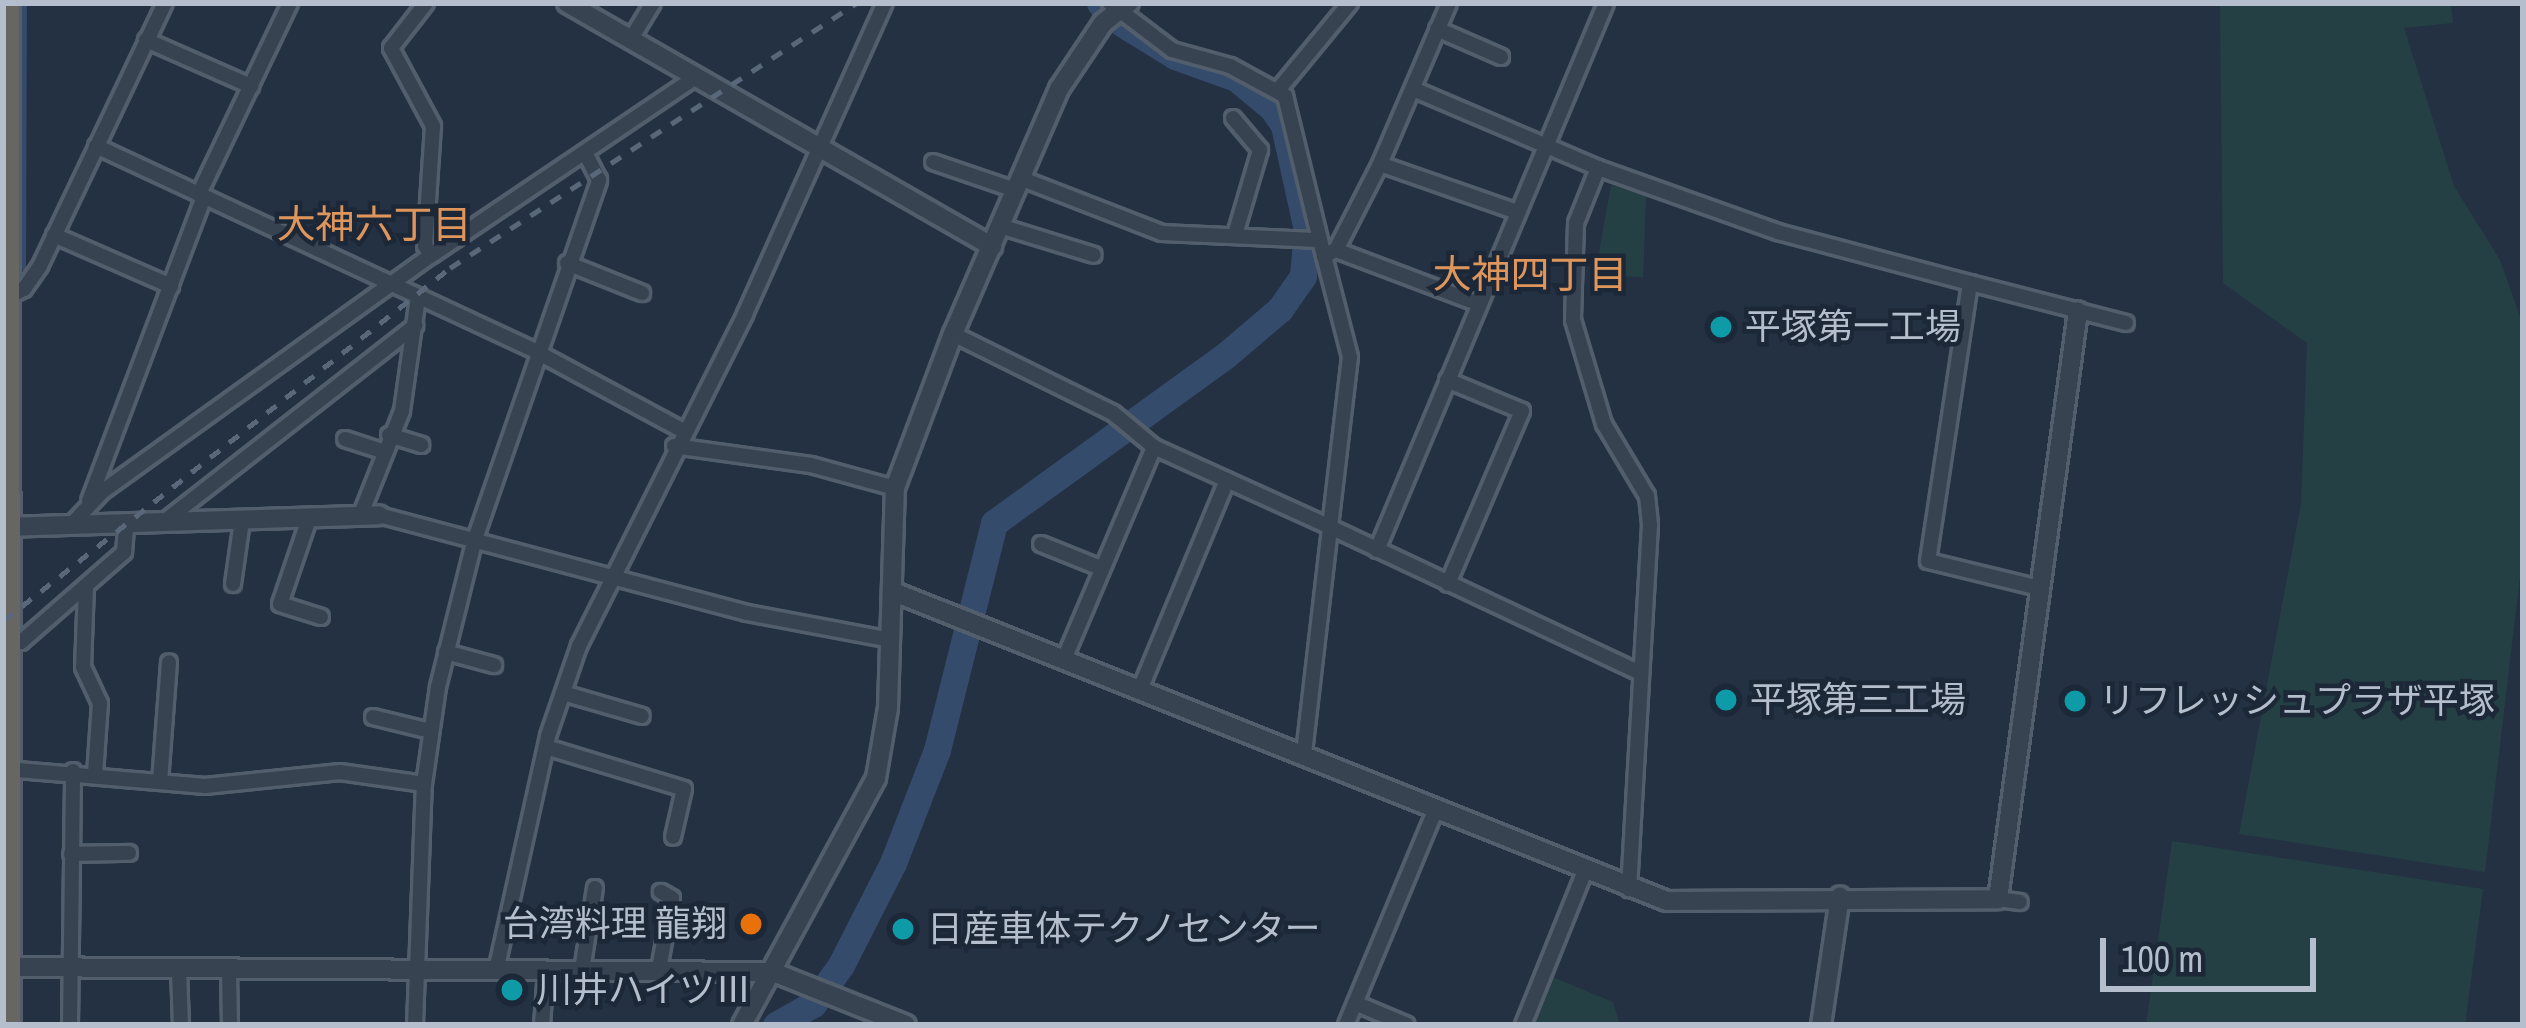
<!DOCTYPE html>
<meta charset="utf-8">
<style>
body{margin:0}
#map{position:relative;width:2526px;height:1028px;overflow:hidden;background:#233143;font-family:"Archivo Narrow","Noto Sans JP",sans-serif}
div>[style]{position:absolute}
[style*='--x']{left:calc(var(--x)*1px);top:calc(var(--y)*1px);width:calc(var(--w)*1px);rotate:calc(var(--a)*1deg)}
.green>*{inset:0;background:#254044}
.stream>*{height:4.5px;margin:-2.25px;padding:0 2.25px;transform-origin:2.25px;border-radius:2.25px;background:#354b6b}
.river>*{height:27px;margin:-13.5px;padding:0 13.5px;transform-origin:13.5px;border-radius:13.5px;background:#354b6b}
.roads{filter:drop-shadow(3px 0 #535e6c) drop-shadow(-3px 0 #535e6c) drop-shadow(0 3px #535e6c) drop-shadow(0 -3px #535e6c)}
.minor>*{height:14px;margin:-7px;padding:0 7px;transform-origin:7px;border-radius:7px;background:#384352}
.tertiary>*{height:18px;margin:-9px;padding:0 9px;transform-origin:9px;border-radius:9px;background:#384352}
.trunk>*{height:24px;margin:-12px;padding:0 12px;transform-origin:12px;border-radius:12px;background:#686663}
.rail>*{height:4.5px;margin-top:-2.25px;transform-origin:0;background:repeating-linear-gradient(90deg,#59677a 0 12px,transparent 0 24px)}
.dots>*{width:33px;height:33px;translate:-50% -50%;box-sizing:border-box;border:6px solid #1c2837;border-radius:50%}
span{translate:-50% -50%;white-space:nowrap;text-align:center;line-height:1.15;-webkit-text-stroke:9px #1c2837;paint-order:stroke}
.poi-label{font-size:36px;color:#b5becc}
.left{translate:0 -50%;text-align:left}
.right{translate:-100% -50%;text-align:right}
.neighbourhood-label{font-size:39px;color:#df965d}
.frame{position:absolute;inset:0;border:6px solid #b5becc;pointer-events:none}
.scale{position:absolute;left:2100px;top:938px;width:216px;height:54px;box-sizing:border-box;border:6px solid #b5becc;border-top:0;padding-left:15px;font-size:36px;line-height:42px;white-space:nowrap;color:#b5becc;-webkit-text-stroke:9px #1c2837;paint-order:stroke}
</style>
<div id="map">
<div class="green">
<i style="clip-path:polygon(2220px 3px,2451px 3px,2453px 23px,2404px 28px,2454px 186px,2500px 260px,2523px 325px,2523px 551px,2485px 872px,2239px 834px,2301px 504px,2307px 343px,2223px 283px)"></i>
<i style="clip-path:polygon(1611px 185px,1646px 196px,1643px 277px,1595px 275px)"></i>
<i style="clip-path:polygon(2172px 841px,2483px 889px,2465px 1025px,2146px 1025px)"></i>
<i style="clip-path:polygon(1550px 976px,1613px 1002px,1620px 1025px,1529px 1025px)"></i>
</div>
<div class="stream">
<i style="--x:23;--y:268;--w:265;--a:-89.8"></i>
</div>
<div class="river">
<i style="--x:1100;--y:3;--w:6;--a:51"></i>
<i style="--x:776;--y:1025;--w:43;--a:-29.6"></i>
<i style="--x:813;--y:1004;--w:48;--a:-54.3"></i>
<i style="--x:841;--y:965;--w:114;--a:-63"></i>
<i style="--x:893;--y:863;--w:121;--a:-68.7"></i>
<i style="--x:937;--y:750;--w:234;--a:-75.9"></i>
<i style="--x:994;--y:523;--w:286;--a:-35.9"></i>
<i style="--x:1226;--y:355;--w:71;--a:-40.4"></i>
<i style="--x:1280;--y:309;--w:40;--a:-55.1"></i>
<i style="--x:1303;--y:276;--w:46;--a:-85"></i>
<i style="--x:1307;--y:230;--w:107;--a:-102.4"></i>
<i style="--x:1284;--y:125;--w:21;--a:-125"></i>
<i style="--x:1272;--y:108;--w:47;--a:-140.2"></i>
<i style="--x:1236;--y:78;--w:65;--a:-160.2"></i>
<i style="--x:1175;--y:56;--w:65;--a:-148.3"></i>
</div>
<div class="roads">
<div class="minor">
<i style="--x:426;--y:3;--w:57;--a:127.9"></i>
<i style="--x:391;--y:48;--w:89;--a:61.7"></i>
<i style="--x:433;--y:126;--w:120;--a:93.8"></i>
<i style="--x:425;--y:246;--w:11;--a:52"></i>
<i style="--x:1110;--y:3;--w:78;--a:37.2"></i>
<i style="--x:1172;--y:50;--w:60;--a:15.4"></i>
<i style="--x:1230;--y:66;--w:63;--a:28.6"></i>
<i style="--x:1285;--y:96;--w:165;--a:76.3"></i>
<i style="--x:1324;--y:256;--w:13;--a:-27"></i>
<i style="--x:1336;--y:250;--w:97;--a:-62.9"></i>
<i style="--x:1380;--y:164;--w:175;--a:-66.8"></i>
<i style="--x:1437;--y:29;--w:70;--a:23.6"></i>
<i style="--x:631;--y:39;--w:42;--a:-58.6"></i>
<i style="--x:146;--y:40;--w:115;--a:23.7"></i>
<i style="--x:1279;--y:89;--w:112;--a:-50.5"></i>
<i style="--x:1413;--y:89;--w:201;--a:23.1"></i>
<i style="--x:1598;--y:168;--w:59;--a:111.8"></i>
<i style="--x:1576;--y:223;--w:97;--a:91.8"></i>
<i style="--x:1573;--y:320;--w:109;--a:73.4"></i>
<i style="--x:1604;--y:424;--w:84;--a:59.2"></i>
<i style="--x:1647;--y:496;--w:29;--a:84"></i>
<i style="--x:1650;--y:525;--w:365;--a:93.3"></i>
<i style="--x:1233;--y:118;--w:42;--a:49.8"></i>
<i style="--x:1260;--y:150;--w:89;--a:106.4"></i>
<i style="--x:96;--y:146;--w:485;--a:25"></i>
<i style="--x:535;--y:351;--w:167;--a:28.3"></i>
<i style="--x:933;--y:162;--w:87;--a:18.9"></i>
<i style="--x:1380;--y:164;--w:145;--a:19.3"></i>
<i style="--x:1598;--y:168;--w:191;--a:19.6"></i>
<i style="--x:1778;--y:232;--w:199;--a:14.9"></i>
<i style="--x:1020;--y:178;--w:152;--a:21.2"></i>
<i style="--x:1162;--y:233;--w:157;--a:2.6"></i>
<i style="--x:199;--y:194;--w:212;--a:-64.5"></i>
<i style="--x:1000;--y:226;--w:98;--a:17.1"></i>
<i style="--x:54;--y:235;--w:128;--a:23.6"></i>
<i style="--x:1336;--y:250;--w:153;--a:20.7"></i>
<i style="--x:567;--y:263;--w:81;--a:21.8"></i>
<i style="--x:4;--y:299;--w:22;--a:-27"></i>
<i style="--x:24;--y:289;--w:28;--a:-55"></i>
<i style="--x:40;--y:266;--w:291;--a:-64.6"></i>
<i style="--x:953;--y:334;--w:178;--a:26.3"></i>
<i style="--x:1113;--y:413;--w:53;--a:39.7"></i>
<i style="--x:1154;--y:447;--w:193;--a:24.4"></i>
<i style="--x:1330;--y:527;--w:171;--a:-83.3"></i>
<i style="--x:1350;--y:357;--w:104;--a:-104.4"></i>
<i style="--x:1447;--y:380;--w:81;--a:22.5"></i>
<i style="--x:1522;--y:411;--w:188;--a:113.2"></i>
<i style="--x:389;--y:435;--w:34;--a:17"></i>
<i style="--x:345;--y:439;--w:40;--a:18"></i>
<i style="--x:674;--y:446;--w:138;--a:7.9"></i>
<i style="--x:811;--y:465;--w:87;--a:15.3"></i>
<i style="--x:89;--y:501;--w:325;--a:-69.3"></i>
<i style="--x:361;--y:514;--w:111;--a:-68.3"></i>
<i style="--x:402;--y:411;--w:115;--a:-82"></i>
<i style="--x:379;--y:515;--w:381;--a:14.9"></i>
<i style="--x:747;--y:613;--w:147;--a:10.6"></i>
<i style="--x:310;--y:516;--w:93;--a:108.8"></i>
<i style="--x:280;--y:604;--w:43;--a:17.6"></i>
<i style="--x:165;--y:521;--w:318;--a:-38"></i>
<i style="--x:70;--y:526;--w:48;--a:-46.7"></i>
<i style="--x:103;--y:491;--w:405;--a:-35.7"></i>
<i style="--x:432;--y:255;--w:318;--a:-34"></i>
<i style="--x:1041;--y:544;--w:65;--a:21.8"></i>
<i style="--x:1377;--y:550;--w:593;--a:-67.28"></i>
<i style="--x:233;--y:584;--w:64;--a:-81.9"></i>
<i style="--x:86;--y:586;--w:81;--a:92.1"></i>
<i style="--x:83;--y:667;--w:40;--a:65"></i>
<i style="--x:100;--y:703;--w:72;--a:94"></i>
<i style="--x:2035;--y:587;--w:110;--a:-166.3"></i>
<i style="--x:1928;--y:561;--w:281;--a:-81.4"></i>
<i style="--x:1970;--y:283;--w:161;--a:14.4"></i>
<i style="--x:7;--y:642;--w:14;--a:0"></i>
<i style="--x:21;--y:642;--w:137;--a:-41.1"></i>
<i style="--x:124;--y:552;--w:24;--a:-85"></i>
<i style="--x:446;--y:652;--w:50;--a:15.2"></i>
<i style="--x:1065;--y:657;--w:228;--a:-67"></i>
<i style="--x:1141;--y:687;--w:224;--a:-67.4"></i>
<i style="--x:563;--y:693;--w:82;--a:16.2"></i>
<i style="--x:373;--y:717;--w:59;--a:13.8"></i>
<i style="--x:546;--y:747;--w:144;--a:16.9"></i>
<i style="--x:684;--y:789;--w:49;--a:102.9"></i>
<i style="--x:1304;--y:753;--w:227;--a:-83.4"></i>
<i style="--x:1330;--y:527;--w:340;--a:25.2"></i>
<i style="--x:6;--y:769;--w:200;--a:4.9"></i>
<i style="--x:205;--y:786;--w:136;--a:-5.9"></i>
<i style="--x:340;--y:772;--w:85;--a:8.1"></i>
<i style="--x:160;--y:782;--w:120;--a:-85.7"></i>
<i style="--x:71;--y:854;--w:58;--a:-1"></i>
<i style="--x:1998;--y:899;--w:22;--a:8"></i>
<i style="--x:179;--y:969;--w:56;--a:88"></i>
<i style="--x:229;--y:969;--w:56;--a:89"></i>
<i style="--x:659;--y:969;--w:72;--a:-79.6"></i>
<i style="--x:672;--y:898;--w:13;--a:-151"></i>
<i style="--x:582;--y:970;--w:83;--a:-81"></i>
<i style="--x:496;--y:971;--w:241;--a:-77.5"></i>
<i style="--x:548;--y:736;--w:95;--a:-71"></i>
<i style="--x:579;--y:646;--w:371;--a:-63.4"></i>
<i style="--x:745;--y:314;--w:341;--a:-65.8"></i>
<i style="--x:1355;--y:1003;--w:56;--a:22.9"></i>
<i style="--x:70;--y:1025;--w:254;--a:-89.3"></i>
<i style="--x:415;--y:1025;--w:241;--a:-87.9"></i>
<i style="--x:424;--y:784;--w:98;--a:-81.8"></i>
<i style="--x:438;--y:687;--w:153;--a:-76"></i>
<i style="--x:475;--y:539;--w:380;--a:-70.9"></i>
<i style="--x:599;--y:180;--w:31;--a:-117"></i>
<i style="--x:542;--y:1025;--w:55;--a:-85.8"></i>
<i style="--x:1346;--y:1025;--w:234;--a:-67.4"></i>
<i style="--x:1523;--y:1025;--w:164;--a:-68.1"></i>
</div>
<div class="tertiary">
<i style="--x:567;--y:3;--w:490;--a:29.8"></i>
<i style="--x:3;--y:527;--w:376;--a:-1.8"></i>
<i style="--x:894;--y:592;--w:832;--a:21.79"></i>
<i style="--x:1667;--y:901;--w:331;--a:-0.3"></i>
<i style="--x:1998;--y:899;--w:593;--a:-82.25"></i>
<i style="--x:3;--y:967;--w:770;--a:0.37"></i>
<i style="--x:773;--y:972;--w:143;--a:21.7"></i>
<i style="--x:742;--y:1025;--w:281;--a:-61.5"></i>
<i style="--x:876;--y:778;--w:71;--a:-80.3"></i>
<i style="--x:888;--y:708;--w:220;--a:-88.2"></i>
<i style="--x:895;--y:488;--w:165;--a:-69.4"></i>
<i style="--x:953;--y:334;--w:267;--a:-66.6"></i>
<i style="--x:1059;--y:89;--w:79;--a:-56.3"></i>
<i style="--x:1103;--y:23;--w:33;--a:-38"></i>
<i style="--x:1821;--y:1025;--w:130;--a:-81.6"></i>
</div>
<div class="trunk">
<i style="--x:7;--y:3;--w:1022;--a:89.94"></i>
</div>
</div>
<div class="rail">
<i style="--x:3;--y:621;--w:570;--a:-38.3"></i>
<i style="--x:450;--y:268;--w:485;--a:-33.1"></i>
</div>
<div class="dots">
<i style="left:1721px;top:327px;background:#0f9aa8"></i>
<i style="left:1726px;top:700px;background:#0f9aa8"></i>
<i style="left:2075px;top:701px;background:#0f9aa8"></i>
<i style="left:751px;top:924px;background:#e8710a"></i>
<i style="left:903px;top:929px;background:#0f9aa8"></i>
<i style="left:512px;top:990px;background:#0f9aa8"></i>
</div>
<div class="poi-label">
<span class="left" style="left:1745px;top:327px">平塚第一工場</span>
<span class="left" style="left:1750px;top:700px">平塚第三工場</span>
<span class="left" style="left:2099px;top:701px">リフレッシュプラザ平塚</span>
<span class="right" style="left:727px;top:924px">台湾料理 龍翔</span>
<span class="left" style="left:927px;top:929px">日産車体テクノセンター</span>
<span class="left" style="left:536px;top:990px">川井ハイツⅢ</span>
</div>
<div class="neighbourhood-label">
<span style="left:374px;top:224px">大神六丁目</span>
<span style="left:1530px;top:274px">大神四丁目</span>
</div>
<div class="frame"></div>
<div class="scale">100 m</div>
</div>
